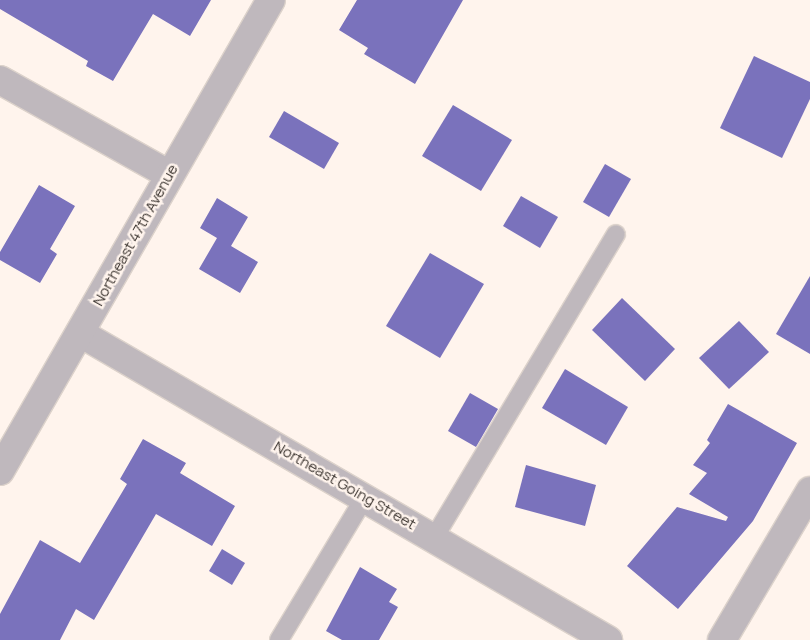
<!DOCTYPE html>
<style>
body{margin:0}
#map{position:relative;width:810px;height:640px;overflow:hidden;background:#fff4ed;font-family:Manrope,sans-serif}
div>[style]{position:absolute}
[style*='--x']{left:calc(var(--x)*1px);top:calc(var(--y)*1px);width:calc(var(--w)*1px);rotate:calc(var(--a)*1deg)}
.building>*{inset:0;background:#7a72bc}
.roads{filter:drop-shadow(1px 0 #dcd2cb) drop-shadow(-1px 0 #dcd2cb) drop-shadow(0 1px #dcd2cb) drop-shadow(0 -1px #dcd2cb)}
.service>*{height:18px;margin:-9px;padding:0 9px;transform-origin:9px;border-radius:9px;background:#bfb8bd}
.minor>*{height:28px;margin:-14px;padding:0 14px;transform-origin:14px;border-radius:14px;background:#bfb8bd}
span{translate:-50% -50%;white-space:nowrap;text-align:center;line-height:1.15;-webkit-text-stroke:5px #fff4ed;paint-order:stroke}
.street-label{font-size:15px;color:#3d3631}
</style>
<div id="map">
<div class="building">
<i style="clip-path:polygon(0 0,211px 0,190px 36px,153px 14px,113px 81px,86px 66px,88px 61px,0 9px)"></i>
<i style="clip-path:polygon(357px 0,463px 0,415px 84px,364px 54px,368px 48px,339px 30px)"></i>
<i style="clip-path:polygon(754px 56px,810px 82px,810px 99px,782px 158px,720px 128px)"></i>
<i style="clip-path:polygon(453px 105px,512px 140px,481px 191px,422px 156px)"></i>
<i style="clip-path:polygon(284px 111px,339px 143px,324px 169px,269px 137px)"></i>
<i style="clip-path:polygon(605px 164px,631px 179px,609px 217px,583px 202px)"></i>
<i style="clip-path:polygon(39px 185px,75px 206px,50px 249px,57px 254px,40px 283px,0 260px,0 252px)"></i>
<i style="clip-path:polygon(521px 196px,558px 217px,540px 248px,503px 226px)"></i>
<i style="clip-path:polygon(217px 198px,248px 217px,231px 246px,258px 262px,240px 293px,199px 269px,217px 238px,200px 228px)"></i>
<i style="clip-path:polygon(430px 253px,484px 284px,440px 358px,386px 326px)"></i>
<i style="clip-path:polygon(810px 276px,810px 354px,776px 334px)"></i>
<i style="clip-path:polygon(622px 298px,675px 349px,645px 381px,592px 330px)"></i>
<i style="clip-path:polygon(739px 321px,769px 352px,729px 389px,699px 358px)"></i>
<i style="clip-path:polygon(565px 369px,628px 407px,606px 445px,542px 408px)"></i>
<i style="clip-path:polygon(470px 393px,498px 409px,476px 447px,448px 431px)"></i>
<i style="clip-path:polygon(728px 404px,797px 443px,753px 521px,678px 609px,627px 566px,677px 507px,726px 521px,728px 517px,689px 494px,707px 473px,693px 465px,710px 443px,707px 440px)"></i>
<i style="clip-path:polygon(143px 439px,186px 463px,180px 473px,235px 506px,212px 546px,156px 514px,94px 620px,76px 609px,60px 640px,0 640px,0 614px,40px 540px,80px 563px,127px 484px,120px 479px)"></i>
<i style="clip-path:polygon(526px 465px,596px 485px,585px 526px,515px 507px)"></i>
<i style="clip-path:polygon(222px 549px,245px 563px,232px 585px,209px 571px)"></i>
<i style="clip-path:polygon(360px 567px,397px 589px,389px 602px,398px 607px,379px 640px,342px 640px,326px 631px)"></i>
</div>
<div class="roads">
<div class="service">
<i style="--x:434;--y:538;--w:354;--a:-59.1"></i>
<i style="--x:279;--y:640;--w:167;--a:-59"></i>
</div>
<div class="minor">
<i style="--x:0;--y:80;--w:193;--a:29.2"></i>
<i style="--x:80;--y:333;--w:611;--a:30.18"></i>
<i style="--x:0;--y:471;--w:543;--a:-60.09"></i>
<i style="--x:722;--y:640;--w:173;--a:-59.4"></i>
</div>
</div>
<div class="street-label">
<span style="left:135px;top:235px;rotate:-61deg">Northeast 47th Avenue</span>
<span style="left:345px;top:485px;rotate:30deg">Northeast Going Street</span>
</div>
</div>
